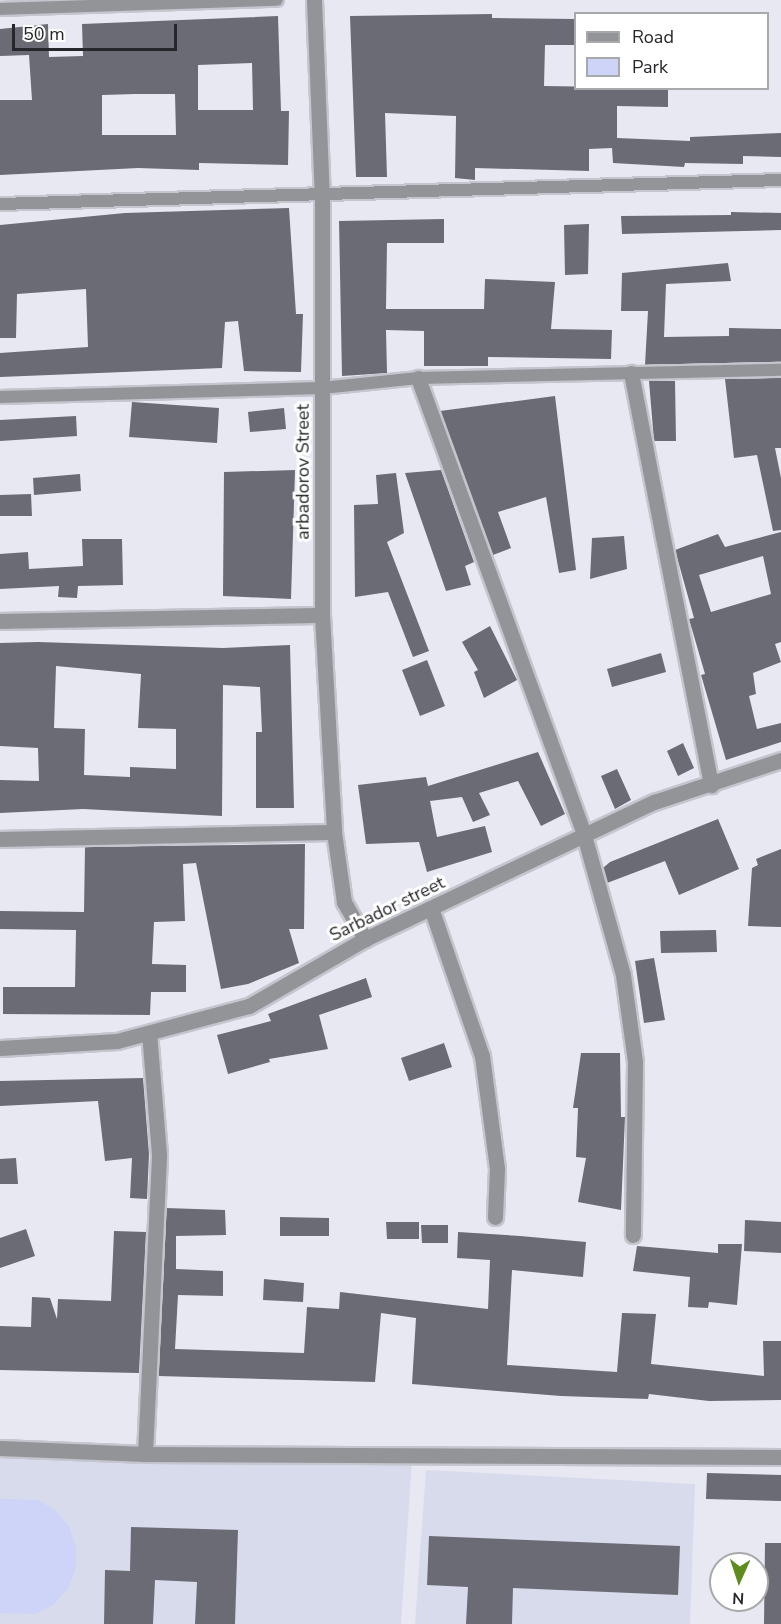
<!DOCTYPE html>
<style>
body{margin:0}
#map{position:relative;width:781px;height:1624px;overflow:hidden;background:#e7e8f2;font-family:"Nunito Sans",sans-serif}
div>[style]{position:absolute}
[style*='--x']{left:calc(var(--x)*1px);top:calc(var(--y)*1px);width:calc(var(--w)*1px);rotate:calc(var(--a)*1deg)}
.built>*{inset:0;background:#d8dbec}
.green>*{inset:0;background:#ced3f8}
.building>*{inset:0;background:#6a6b74}
.roads{filter:drop-shadow(2px 0 #c4c5ce) drop-shadow(-2px 0 #c4c5ce) drop-shadow(0 2px #c4c5ce) drop-shadow(0 -2px #c4c5ce)}
.lane>*{height:12px;margin:-6px;padding:0 6px;transform-origin:6px;border-radius:6px;background:#939498}
.street>*{height:15px;margin:-7.5px;padding:0 7.5px;transform-origin:7.5px;border-radius:7.5px;background:#939498}
span{translate:-50% -50%;white-space:nowrap;text-align:center;line-height:1.15;-webkit-text-stroke:6px #fff;paint-order:stroke}
.street-label{font-size:18px;color:#26272a}
.legend{position:absolute;left:574px;top:12px;width:195px;height:78px;box-sizing:border-box;background:#fff;border:2px solid #a8a9aa;margin:0;padding:8px 10px;list-style:none;font-size:18px;color:#26272a}
.legend li{display:flex;align-items:center;gap:12px;height:30px}
.legend b{width:30px;border:2px solid #a8a9aa}
.north{position:absolute;left:709px;top:1552px;width:60px;height:60px;box-sizing:border-box;background:#fff;border:2px solid #a8a9aa;border-radius:50%;rotate:183deg;font-size:16px;font-weight:700;line-height:24px;text-align:center;color:#26272a}
.north::after{content:'';display:block;margin:auto;width:21px;height:27px;background:#5f8c1e;clip-path:polygon(50% 0,100% 100%,50% 72%,0 100%)}
.scale{position:absolute;left:12px;top:24px;width:165px;height:27px;box-sizing:border-box;border:3px solid #26272a;border-top:0;padding-left:8px;font-size:18px;line-height:21px;white-space:nowrap;color:#26272a;-webkit-text-stroke:4px #fff;paint-order:stroke}
</style>
<div id="map">
<div class="built">
<i style="clip-path:polygon(0 1449px,412px 1460px,401px 1624px,0 1624px)"></i>
<i style="clip-path:polygon(426px 1470px,695px 1484px,690px 1624px,415px 1624px)"></i>
</div>
<div class="green">
<i style="clip-path:polygon(0 1499px,38px 1500px,56px 1511px,69px 1527px,76px 1547px,76px 1568px,68px 1588px,54px 1604px,36px 1614px,0 1613px)"></i>
</div>
<div class="building">
<i style="clip-path:polygon(492px 14px,492px 18px,576px 19px,576px 45px,545px 45px,544px 86px,668px 88px,668px 107px,617px 106px,617px 138px,690px 141px,690px 137px,781px 133px,781px 157px,743px 156px,743px 164px,685px 163px,684px 167px,613px 163px,612px 148px,589px 149px,589px 171px,475px 168px,475px 180px,455px 178px,456px 116px,385px 113px,387px 177px,356px 177px,350px 16px)"></i>
<i style="clip-path:polygon(evenodd,278px 16px,281px 111px,289px 111px,288px 165px,199px 163px,199px 170px,138px 168px,0 175px,0 100px,32px 100px,29px 55px,0 56px,0 29px,48px 24px,49px 57px,83px 56px,82px 24px,278px 16px,252px 63px,253px 110px,198px 110px,198px 65px,252px 63px,278px 16px,135px 94px,175px 94px,176px 135px,102px 135px,102px 95px,135px 94px)"></i>
<i style="clip-path:polygon(289px 208px,296px 314px,303px 314px,301px 372px,244px 371px,238px 321px,225px 322px,222px 368px,0 377px,0 353px,88px 347px,86px 289px,17px 294px,16px 338px,0 338px,0 225px,125px 213px)"></i>
<i style="clip-path:polygon(731px 212px,781px 213px,781px 230px,622px 234px,621px 216px,731px 215px)"></i>
<i style="clip-path:polygon(444px 219px,444px 243px,387px 243px,386px 309px,484px 309px,485px 279px,555px 282px,551px 329px,612px 330px,611px 359px,488px 357px,488px 366px,424px 366px,424px 331px,386px 330px,387px 373px,342px 376px,339px 221px)"></i>
<i style="clip-path:polygon(589px 224px,588px 274px,565px 275px,564px 225px)"></i>
<i style="clip-path:polygon(728px 263px,731px 281px,666px 284px,664px 337px,729px 336px,729px 328px,781px 329px,781px 362px,645px 365px,648px 311px,621px 311px,622px 273px)"></i>
<i style="clip-path:polygon(781px 378px,781px 448px,775px 448px,781px 478px,781px 530px,773px 531px,757px 455px,734px 458px,725px 379px)"></i>
<i style="clip-path:polygon(649px 381px,675px 381px,676px 441px,654px 441px)"></i>
<i style="clip-path:polygon(555px 396px,576px 570px,559px 573px,546px 497px,498px 512px,511px 548px,493px 555px,440px 411px)"></i>
<i style="clip-path:polygon(132px 402px,219px 408px,217px 443px,129px 437px)"></i>
<i style="clip-path:polygon(284px 408px,286px 429px,250px 432px,248px 412px)"></i>
<i style="clip-path:polygon(76px 416px,77px 436px,0 441px,0 420px)"></i>
<i style="clip-path:polygon(295px 470px,291px 599px,223px 596px,224px 472px)"></i>
<i style="clip-path:polygon(441px 470px,474px 562px,465px 566px,471px 585px,446px 591px,405px 473px)"></i>
<i style="clip-path:polygon(396px 473px,404px 533px,387px 542px,429px 651px,413px 657px,388px 592px,355px 597px,354px 505px,378px 504px,376px 475px)"></i>
<i style="clip-path:polygon(80px 474px,81px 491px,34px 495px,33px 478px)"></i>
<i style="clip-path:polygon(31px 494px,32px 516px,0 516px,0 495px)"></i>
<i style="clip-path:polygon(evenodd,781px 532px,781px 642px,775px 644px,781px 662px,753px 673px,756px 694px,749px 696px,757px 729px,781px 723px,781px 742px,726px 760px,701px 675px,705px 674px,689px 619px,694px 618px,675px 550px,718px 534px,725px 547px,781px 532px,763px 556px,771px 594px,711px 612px,699px 575px,763px 556px)"></i>
<i style="clip-path:polygon(624px 536px,627px 569px,590px 579px,592px 538px)"></i>
<i style="clip-path:polygon(82px 539px,122px 539px,123px 585px,78px 586px,77px 598px,58px 597px,59px 586px,0 589px,0 554px,28px 552px,29px 569px,83px 566px)"></i>
<i style="clip-path:polygon(490px 626px,517px 680px,484px 698px,474px 672px,478px 670px,462px 642px)"></i>
<i style="clip-path:polygon(evenodd,38px 642px,223px 648px,290px 645px,294px 808px,256px 808px,256px 732px,262px 732px,260px 687px,223px 685px,222px 816px,83px 809px,0 813px,0 780px,39px 781px,38px 748px,0 746px,0 643px,38px 642px,56px 666px,141px 674px,138px 728px,176px 729px,176px 769px,130px 767px,130px 777px,84px 775px,85px 729px,54px 728px,56px 666px)"></i>
<i style="clip-path:polygon(661px 653px,666px 672px,612px 687px,607px 669px)"></i>
<i style="clip-path:polygon(427px 660px,445px 706px,420px 716px,402px 670px)"></i>
<i style="clip-path:polygon(683px 743px,694px 768px,678px 776px,667px 751px)"></i>
<i style="clip-path:polygon(538px 752px,565px 814px,541px 826px,518px 781px,479px 793px,490px 815px,473px 822px,462px 797px,430px 801px,437px 837px,485px 826px,492px 852px,427px 872px,419px 842px,366px 844px,358px 785px,426px 777px,428px 786px)"></i>
<i style="clip-path:polygon(617px 769px,631px 800px,615px 809px,601px 776px)"></i>
<i style="clip-path:polygon(718px 819px,739px 869px,679px 895px,665px 861px,607px 883px,603px 868px,610px 862px)"></i>
<i style="clip-path:polygon(305px 844px,304px 929px,289px 929px,299px 963px,248px 984px,221px 989px,196px 863px,183px 864px,185px 921px,154px 922px,152px 964px,186px 965px,186px 992px,151px 992px,150px 1015px,3px 1014px,3px 987px,75px 987px,76px 930px,0 929px,0 911px,84px 912px,85px 847px)"></i>
<i style="clip-path:polygon(781px 849px,781px 927px,748px 926px,752px 868px,758px 865px,756px 859px)"></i>
<i style="clip-path:polygon(716px 930px,717px 952px,661px 953px,660px 931px)"></i>
<i style="clip-path:polygon(654px 958px,665px 1020px,644px 1023px,635px 961px)"></i>
<i style="clip-path:polygon(366px 978px,372px 997px,319px 1015px,328px 1049px,269px 1059px,270px 1062px,228px 1074px,217px 1035px,271px 1021px,268px 1014px)"></i>
<i style="clip-path:polygon(444px 1043px,452px 1067px,409px 1081px,401px 1058px)"></i>
<i style="clip-path:polygon(581px 1053px,620px 1053px,621px 1117px,625px 1117px,621px 1210px,578px 1202px,586px 1158px,576px 1157px,578px 1108px,573px 1108px)"></i>
<i style="clip-path:polygon(143px 1078px,149px 1154px,147px 1199px,130px 1198px,132px 1158px,105px 1161px,98px 1101px,0 1106px,0 1081px)"></i>
<i style="clip-path:polygon(16px 1158px,18px 1184px,0 1184px,0 1159px)"></i>
<i style="clip-path:polygon(166px 1208px,225px 1210px,226px 1235px,176px 1236px,176px 1269px,223px 1271px,223px 1296px,178px 1295px,175px 1349px,304px 1353px,307px 1307px,339px 1309px,340px 1292px,488px 1309px,490px 1260px,457px 1258px,458px 1232px,520px 1236px,586px 1242px,583px 1277px,512px 1270px,507px 1365px,617px 1372px,622px 1313px,656px 1314px,651px 1364px,764px 1376px,763px 1341px,781px 1341px,781px 1400px,709px 1401px,649px 1394px,648px 1399px,561px 1396px,412px 1384px,416px 1318px,381px 1313px,375px 1382px,158px 1376px)"></i>
<i style="clip-path:polygon(280px 1217px,329px 1218px,329px 1236px,280px 1236px)"></i>
<i style="clip-path:polygon(745px 1220px,781px 1222px,781px 1253px,744px 1251px)"></i>
<i style="clip-path:polygon(386px 1222px,419px 1222px,419px 1239px,387px 1239px)"></i>
<i style="clip-path:polygon(421px 1225px,448px 1225px,448px 1243px,422px 1243px)"></i>
<i style="clip-path:polygon(26px 1229px,35px 1256px,0 1268px,0 1238px)"></i>
<i style="clip-path:polygon(114px 1231px,146px 1232px,139px 1373px,0 1370px,0 1326px,31px 1327px,32px 1297px,50px 1298px,57px 1319px,58px 1299px,111px 1301px)"></i>
<i style="clip-path:polygon(718px 1244px,742px 1244px,737px 1305px,709px 1302px,708px 1308px,688px 1307px,690px 1277px,633px 1271px,637px 1246px,718px 1253px)"></i>
<i style="clip-path:polygon(264px 1279px,304px 1283px,303px 1302px,263px 1300px)"></i>
<i style="clip-path:polygon(707px 1473px,781px 1475px,781px 1501px,706px 1499px)"></i>
<i style="clip-path:polygon(131px 1527px,238px 1530px,235px 1624px,195px 1624px,197px 1582px,155px 1580px,153px 1624px,104px 1624px,105px 1570px,130px 1571px)"></i>
<i style="clip-path:polygon(429px 1536px,680px 1546px,678px 1595px,513px 1588px,512px 1624px,466px 1624px,468px 1587px,427px 1585px)"></i>
<i style="clip-path:polygon(765px 1543px,781px 1543px,781px 1624px,764px 1624px)"></i>
</div>
<div class="roads">
<div class="lane">
<i style="--x:0;--y:9;--w:277;--a:-1.9"></i>
<i style="--x:0;--y:204;--w:781;--a:-1.76"></i>
<i style="--x:0;--y:397;--w:322;--a:-1.6"></i>
<i style="--x:322;--y:388;--w:97;--a:-5.9"></i>
<i style="--x:418;--y:378;--w:363;--a:-1.3"></i>
</div>
<div class="street">
<i style="--x:314;--y:0;--w:196;--a:87.7"></i>
<i style="--x:322;--y:196;--w:419;--a:90"></i>
<i style="--x:322;--y:615;--w:217;--a:86.8"></i>
<i style="--x:334;--y:832;--w:71;--a:81.9"></i>
<i style="--x:344;--y:902;--w:43;--a:60.4"></i>
<i style="--x:631;--y:373;--w:420;--a:79"></i>
<i style="--x:418;--y:378;--w:486;--a:70"></i>
<i style="--x:584;--y:835;--w:145;--a:74.4"></i>
<i style="--x:623;--y:975;--w:88;--a:82.1"></i>
<i style="--x:635;--y:1062;--w:173;--a:90.7"></i>
<i style="--x:0;--y:621;--w:322;--a:-1.1"></i>
<i style="--x:0;--y:839;--w:334;--a:-1.2"></i>
<i style="--x:431;--y:908;--w:157;--a:71"></i>
<i style="--x:482;--y:1056;--w:114;--a:82.4"></i>
<i style="--x:497;--y:1169;--w:48;--a:92.4"></i>
<i style="--x:0;--y:1048;--w:117;--a:-3.4"></i>
<i style="--x:117;--y:1041;--w:137;--a:-14.9"></i>
<i style="--x:249;--y:1006;--w:134;--a:-30"></i>
<i style="--x:365;--y:939;--w:320;--a:-25.4"></i>
<i style="--x:654;--y:802;--w:134;--a:-18.3"></i>
<i style="--x:0;--y:1448;--w:145;--a:2.4"></i>
<i style="--x:145;--y:1454;--w:636;--a:0.27"></i>
<i style="--x:145;--y:1454;--w:300;--a:-87.3"></i>
<i style="--x:159;--y:1154;--w:121;--a:-94.7"></i>
</div>
</div>
<div class="street-label">
<span style="left:303px;top:472px;rotate:-90deg">arbadorov Street</span>
<span style="left:387px;top:909px;rotate:-26deg">Sarbador street</span>
</div>
<ul class="legend">
<li><b style="height:8px;background:#939498"></b>Road</li>
<li><b style="height:16px;background:#ced3f8"></b>Park</li>
</ul>
<div class="north">N</div>
<div class="scale">50 m</div>
</div>
